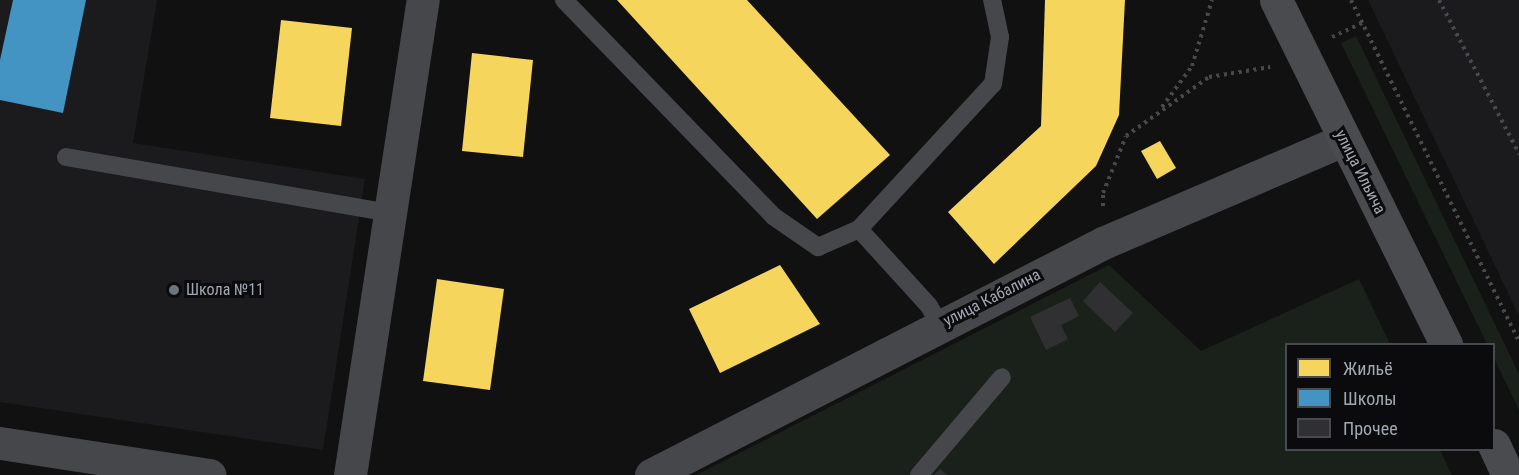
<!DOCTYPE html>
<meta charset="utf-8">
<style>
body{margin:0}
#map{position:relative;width:1519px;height:475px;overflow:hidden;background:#111;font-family:"Roboto Condensed",sans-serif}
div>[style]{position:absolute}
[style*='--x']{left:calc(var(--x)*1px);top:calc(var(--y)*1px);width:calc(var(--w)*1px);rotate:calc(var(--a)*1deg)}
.built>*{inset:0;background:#1b1b1d}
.green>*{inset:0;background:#1a201a}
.homes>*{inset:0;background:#f6d55c}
.schools>*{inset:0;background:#4393c3}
.building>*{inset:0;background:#303032}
.path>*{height:4px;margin-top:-2px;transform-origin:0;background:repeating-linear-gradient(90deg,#47484c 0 3px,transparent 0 7.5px)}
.lane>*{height:18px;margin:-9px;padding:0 9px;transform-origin:9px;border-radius:9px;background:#45474a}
.street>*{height:33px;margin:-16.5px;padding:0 16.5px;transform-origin:16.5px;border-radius:16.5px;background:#45474a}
.secondary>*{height:33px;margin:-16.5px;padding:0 16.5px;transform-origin:16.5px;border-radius:16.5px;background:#494b4e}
.dots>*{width:16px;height:16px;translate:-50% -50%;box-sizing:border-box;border:3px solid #0b0b0d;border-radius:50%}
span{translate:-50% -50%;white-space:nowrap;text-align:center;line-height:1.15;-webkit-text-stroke:6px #0b0b0d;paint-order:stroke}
.street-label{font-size:16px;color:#a1a8b3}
.poi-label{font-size:16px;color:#a1a8b3}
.left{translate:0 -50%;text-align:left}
.legend{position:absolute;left:1285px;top:343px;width:210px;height:108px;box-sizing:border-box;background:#0b0b0d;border:2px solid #474a4f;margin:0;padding:8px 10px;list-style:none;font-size:18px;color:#a1a8b3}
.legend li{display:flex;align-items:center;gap:12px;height:30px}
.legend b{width:30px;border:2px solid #474a4f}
</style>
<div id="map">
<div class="built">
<i style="clip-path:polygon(0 0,157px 0,133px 143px,365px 179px,323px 450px,0 402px)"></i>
<i style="clip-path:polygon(1368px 0,1519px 0,1519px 316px)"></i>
</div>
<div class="green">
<i style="clip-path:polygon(1356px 36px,1519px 374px,1519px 410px,1494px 358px,1494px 344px,1487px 344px,1341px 43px)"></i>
<i style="clip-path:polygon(1109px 265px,1201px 351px,1359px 279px,1390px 344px,1286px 344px,1286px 450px,1440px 450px,1452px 475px,696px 475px)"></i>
</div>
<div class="homes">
<i style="clip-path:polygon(617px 0,747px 0,890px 155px,817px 219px)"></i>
<i style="clip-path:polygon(1045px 0,1125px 0,1119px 115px,1096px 166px,994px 264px,948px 212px,1041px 126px)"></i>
<i style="clip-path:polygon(281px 20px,352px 28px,341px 126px,270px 118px)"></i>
<i style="clip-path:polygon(472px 53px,533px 60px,523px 157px,462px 151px)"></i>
<i style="clip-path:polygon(1160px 141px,1176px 168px,1157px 179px,1141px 151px)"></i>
<i style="clip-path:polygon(780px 265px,820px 324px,720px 373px,689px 309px)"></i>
<i style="clip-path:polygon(437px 279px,504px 289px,490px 390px,423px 381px)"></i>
</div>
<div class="schools">
<i style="clip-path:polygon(13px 0,86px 0,63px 113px,0 100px,0 60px)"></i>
</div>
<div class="building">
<i style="clip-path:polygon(1100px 282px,1133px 313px,1115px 332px,1083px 301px)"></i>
<i style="clip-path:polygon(1070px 298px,1079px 316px,1061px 325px,1068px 339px,1046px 350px,1030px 317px)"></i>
<i style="clip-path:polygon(940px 469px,947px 475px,934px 475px)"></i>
</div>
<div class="path">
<i style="--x:1351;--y:0;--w:381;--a:63.8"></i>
<i style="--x:1439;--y:0;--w:174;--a:62.5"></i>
<i style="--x:1332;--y:37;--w:35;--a:-25"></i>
<i style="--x:1162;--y:107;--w:51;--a:-53.8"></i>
<i style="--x:1192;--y:66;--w:69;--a:-73.1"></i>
<i style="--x:1103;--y:206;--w:13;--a:-90"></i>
<i style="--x:1103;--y:193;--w:61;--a:-68"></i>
<i style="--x:1126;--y:136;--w:102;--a:-35.4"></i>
<i style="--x:1209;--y:77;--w:62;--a:-9.3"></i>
</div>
<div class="lane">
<i style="--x:564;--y:0;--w:301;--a:45.9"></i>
<i style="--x:773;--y:216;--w:55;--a:34.6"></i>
<i style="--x:818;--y:247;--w:45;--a:-23.7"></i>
<i style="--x:859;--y:229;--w:104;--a:47.7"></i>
<i style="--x:929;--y:306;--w:22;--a:60"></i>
<i style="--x:66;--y:157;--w:329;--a:9.8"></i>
<i style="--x:859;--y:229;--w:197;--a:-47.3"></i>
<i style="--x:993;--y:84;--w:48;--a:-81.5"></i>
<i style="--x:1000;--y:37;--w:38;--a:-102"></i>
<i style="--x:919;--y:475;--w:128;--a:-49.7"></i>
</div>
<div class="street">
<i style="--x:0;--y:443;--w:212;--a:8.7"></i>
<i style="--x:350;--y:475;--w:481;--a:-81.3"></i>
<i style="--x:651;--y:475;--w:508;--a:-27.17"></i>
<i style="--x:1103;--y:243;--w:261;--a:-23.2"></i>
</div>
<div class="secondary">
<i style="--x:1276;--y:0;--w:384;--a:63.7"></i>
<i style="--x:1494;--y:445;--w:33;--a:65"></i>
</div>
<div class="dots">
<i style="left:174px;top:290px;background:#6f737a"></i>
</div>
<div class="street-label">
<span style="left:1360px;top:172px;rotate:63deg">улица Ильича</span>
<span style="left:992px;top:298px;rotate:-27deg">улица Кабалина</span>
</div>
<div class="poi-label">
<span class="left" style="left:186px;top:290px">Школа №11</span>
</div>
<ul class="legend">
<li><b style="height:16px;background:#f6d55c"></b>Жильё</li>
<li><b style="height:16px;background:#4393c3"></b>Школы</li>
<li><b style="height:16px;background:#303032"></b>Прочее</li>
</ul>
</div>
